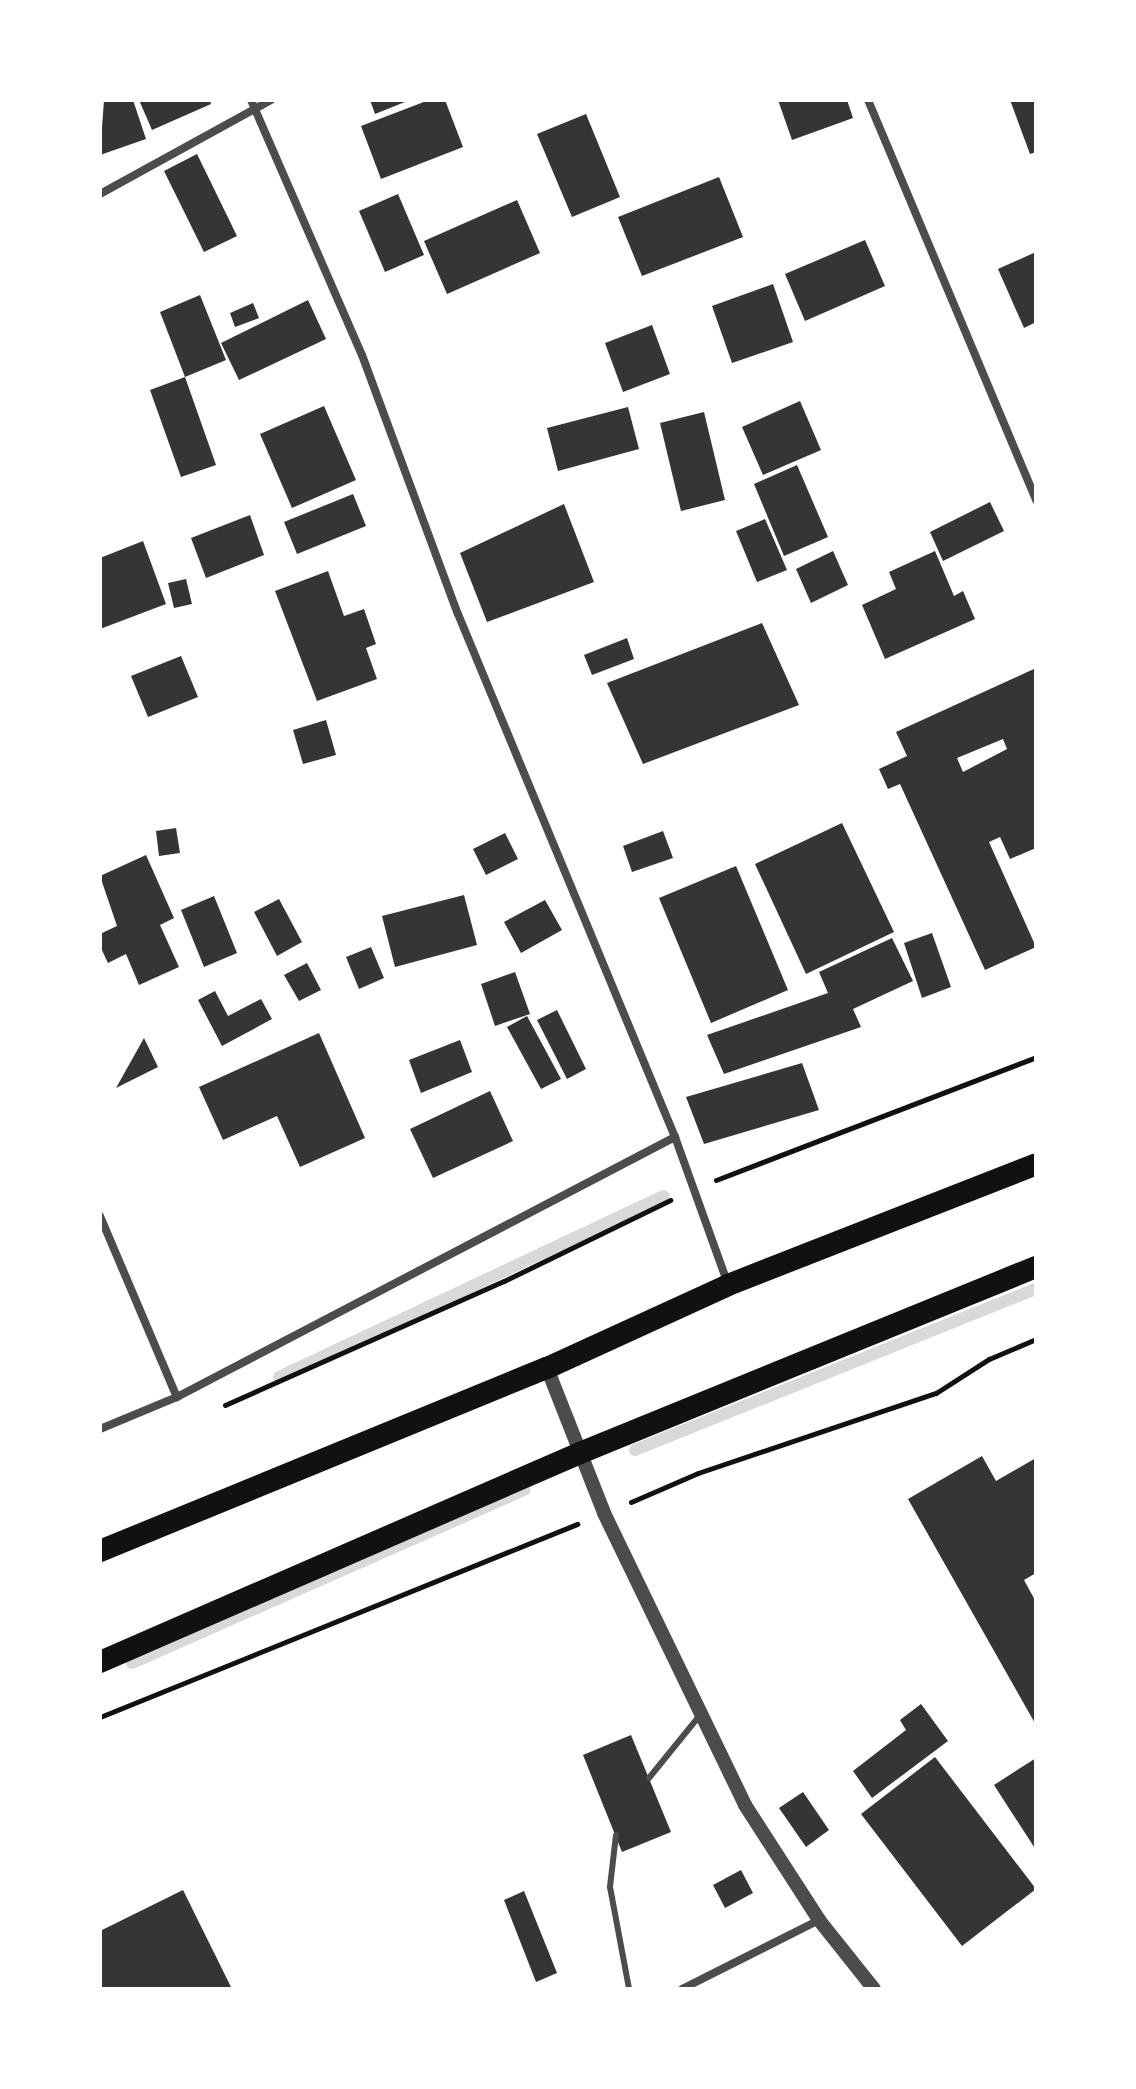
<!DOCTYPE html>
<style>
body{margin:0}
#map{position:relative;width:1136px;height:2089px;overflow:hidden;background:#fff;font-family:Karla,sans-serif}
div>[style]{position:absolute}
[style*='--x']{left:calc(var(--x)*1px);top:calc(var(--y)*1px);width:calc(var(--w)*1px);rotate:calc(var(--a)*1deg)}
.stream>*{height:12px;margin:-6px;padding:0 6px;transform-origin:6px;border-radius:6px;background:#d9d9d9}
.building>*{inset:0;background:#353535}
.path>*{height:5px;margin:-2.5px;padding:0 2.5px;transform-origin:2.5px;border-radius:2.5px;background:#111}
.service>*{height:6px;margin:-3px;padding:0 3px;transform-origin:3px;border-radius:3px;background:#4c4c4c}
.minor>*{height:8px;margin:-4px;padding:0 4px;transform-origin:4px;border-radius:4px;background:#4c4c4c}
.tertiary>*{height:14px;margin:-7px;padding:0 7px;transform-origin:7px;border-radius:7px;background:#4c4c4c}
.trunk>*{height:22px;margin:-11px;padding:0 11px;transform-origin:11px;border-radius:11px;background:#111}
span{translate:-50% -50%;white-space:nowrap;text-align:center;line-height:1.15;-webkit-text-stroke:7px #fff;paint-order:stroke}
.frame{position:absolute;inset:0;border:102px solid #fff;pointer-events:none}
</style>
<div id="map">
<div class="stream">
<i style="--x:279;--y:1377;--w:425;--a:-25.2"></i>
<i style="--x:635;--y:1450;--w:432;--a:-21.9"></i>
<i style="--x:132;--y:1663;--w:429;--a:-23.8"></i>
</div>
<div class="building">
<i style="clip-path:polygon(104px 100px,133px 100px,146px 139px,100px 155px)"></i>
<i style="clip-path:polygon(139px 100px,210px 100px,211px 104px,152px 130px)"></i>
<i style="clip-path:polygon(370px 100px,410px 100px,375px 114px)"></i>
<i style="clip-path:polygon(429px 100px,445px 100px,463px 147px,381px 179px,361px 126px)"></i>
<i style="clip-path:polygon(778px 100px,847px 100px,853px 118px,792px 140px)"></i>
<i style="clip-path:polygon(1010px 100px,1036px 100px,1036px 152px,1030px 154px)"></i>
<i style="clip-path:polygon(586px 114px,620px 197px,572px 217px,537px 134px)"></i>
<i style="clip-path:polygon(197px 154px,237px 236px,204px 252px,164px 171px)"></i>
<i style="clip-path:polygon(719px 177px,743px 237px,642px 276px,618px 217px)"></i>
<i style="clip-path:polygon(398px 194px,424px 255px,385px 272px,359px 211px)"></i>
<i style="clip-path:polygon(517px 200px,540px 253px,447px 294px,424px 241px)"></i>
<i style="clip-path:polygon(865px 240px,885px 286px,805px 321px,785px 274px)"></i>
<i style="clip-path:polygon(1036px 252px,1036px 322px,1024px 328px,998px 269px)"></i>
<i style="clip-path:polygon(773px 284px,793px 342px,732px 363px,712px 306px)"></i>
<i style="clip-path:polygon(200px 295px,226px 360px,185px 377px,160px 312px)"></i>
<i style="clip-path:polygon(308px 300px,326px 339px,239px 380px,221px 343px)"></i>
<i style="clip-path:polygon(253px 303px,259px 318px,235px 327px,230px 313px)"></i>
<i style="clip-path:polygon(652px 325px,670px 374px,623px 392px,605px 343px)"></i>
<i style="clip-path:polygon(185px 377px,216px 465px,181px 477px,150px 390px)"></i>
<i style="clip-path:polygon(800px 401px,821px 450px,763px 475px,742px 427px)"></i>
<i style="clip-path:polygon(324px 406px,356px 480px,292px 508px,260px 434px)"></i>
<i style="clip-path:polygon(628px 407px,639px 449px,558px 471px,547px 428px)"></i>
<i style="clip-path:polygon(704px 412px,725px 500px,681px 511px,660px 423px)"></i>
<i style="clip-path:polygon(797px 465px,828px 537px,784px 556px,754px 484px)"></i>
<i style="clip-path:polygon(353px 494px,366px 526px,297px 554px,284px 522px)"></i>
<i style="clip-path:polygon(990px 502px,1004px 531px,943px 561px,930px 532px)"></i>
<i style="clip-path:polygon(564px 504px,594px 582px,487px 622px,460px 553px)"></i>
<i style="clip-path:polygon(250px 515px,264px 555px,206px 578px,191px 538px)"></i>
<i style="clip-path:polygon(765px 519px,787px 570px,757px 582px,736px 531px)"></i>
<i style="clip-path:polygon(143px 541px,166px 604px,100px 629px,100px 558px)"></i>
<i style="clip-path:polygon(833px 551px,848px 585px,811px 603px,796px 569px)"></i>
<i style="clip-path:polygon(935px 551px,954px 596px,963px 591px,975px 619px,885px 659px,862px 605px,896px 589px,889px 572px)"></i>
<i style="clip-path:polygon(328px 571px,344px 616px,364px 609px,376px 644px,366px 648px,377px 679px,317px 701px,275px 591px)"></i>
<i style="clip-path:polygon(186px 579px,192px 604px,174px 608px,168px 583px)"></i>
<i style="clip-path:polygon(762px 623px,799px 705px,643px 764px,607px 683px)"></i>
<i style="clip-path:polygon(627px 638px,634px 659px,592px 675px,584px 655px)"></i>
<i style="clip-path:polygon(181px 656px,198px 697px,148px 717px,131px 676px)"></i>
<i style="clip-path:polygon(evenodd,1036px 668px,1036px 848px,1010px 859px,1000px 837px,989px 842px,1036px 947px,985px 970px,900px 784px,888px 789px,879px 769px,907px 756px,896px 732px,1036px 668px,1003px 739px,1007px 749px,963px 772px,957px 758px,1003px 739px)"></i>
<i style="clip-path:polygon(326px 720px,336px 755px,303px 764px,293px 730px)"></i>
<i style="clip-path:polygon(842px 823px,894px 932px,806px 974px,755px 864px)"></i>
<i style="clip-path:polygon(176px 828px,180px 853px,159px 856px,156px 831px)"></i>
<i style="clip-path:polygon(663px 831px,673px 858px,632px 872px,623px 846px)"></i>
<i style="clip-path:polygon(505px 833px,518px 859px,486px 875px,473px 849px)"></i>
<i style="clip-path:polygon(146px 855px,174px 918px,160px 925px,179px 967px,139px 985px,126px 954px,108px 963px,100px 946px,100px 934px,117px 926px,100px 876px)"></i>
<i style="clip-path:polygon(736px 866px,788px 990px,711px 1023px,659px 898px)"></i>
<i style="clip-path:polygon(464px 895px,477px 945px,395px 967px,382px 916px)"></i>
<i style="clip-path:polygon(214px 896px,237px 953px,204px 967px,181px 910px)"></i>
<i style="clip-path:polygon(279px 899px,302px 942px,277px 956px,254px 912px)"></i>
<i style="clip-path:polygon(545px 900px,562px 930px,521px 953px,504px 922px)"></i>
<i style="clip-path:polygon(932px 933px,951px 987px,922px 998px,904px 943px)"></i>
<i style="clip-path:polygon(892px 938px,913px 981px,853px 1009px,861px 1027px,724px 1074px,707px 1035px,828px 993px,819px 972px)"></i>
<i style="clip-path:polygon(371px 947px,384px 978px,359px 989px,346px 957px)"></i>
<i style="clip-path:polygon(307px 963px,321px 990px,299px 1001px,284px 975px)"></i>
<i style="clip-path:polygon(515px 972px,530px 1014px,495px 1026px,481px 984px)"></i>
<i style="clip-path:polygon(215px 991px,228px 1016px,261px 999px,272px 1019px,222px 1046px,198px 1000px)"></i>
<i style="clip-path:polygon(557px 1010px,586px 1069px,567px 1079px,537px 1020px)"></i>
<i style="clip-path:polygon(527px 1016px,561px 1079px,541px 1089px,507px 1027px)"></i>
<i style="clip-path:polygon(319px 1033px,365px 1138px,300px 1167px,277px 1116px,223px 1140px,199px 1087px)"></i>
<i style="clip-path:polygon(144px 1038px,158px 1067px,116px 1088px)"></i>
<i style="clip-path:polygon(460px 1040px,472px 1072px,421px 1093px,409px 1060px)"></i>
<i style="clip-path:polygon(802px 1063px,819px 1110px,704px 1144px,686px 1097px)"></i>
<i style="clip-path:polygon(490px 1091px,513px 1141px,433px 1178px,410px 1129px)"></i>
<i style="clip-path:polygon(982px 1456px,996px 1481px,1036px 1458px,1036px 1573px,1024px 1580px,1036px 1602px,1036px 1725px,908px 1499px)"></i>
<i style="clip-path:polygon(921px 1704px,948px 1741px,872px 1798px,853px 1771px,906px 1730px,900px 1720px)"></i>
<i style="clip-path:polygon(631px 1735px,671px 1832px,622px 1852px,583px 1755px)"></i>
<i style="clip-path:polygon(935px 1757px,1036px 1889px,962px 1946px,861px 1814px)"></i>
<i style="clip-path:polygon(1036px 1758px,1036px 1850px,994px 1785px)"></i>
<i style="clip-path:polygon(803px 1792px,829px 1830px,806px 1847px,779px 1808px)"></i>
<i style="clip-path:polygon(741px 1870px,753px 1893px,725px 1908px,713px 1885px)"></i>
<i style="clip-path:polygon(183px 1890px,232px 1989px,100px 1989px,100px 1931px)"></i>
<i style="clip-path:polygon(524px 1891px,557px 1973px,536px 1982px,504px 1900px)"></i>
</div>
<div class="path">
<i style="--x:716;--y:1180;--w:343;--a:-21"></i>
<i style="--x:225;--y:1405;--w:305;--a:-24"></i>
<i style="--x:504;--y:1281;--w:185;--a:-26"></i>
<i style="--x:631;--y:1502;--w:73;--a:-23.4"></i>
<i style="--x:698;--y:1473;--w:251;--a:-18.6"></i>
<i style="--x:936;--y:1393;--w:63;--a:-32.7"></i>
<i style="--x:989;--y:1359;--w:51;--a:-23.1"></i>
<i style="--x:100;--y:1717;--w:515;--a:-22.03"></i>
</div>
<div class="service">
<i style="--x:649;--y:1778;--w:81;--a:-51"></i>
<i style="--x:616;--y:1835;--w:52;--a:96.6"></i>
<i style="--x:610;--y:1887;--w:104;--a:79.4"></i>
</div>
<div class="minor">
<i style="--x:251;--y:100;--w:278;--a:66.5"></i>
<i style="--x:362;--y:355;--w:276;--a:69.7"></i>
<i style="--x:458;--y:614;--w:566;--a:67.47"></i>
<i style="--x:675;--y:1137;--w:156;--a:70.2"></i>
<i style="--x:868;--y:100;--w:434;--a:67.2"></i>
<i style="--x:100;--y:194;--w:195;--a:-28.8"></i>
<i style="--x:100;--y:1216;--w:197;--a:67"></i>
<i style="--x:100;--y:1429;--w:83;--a:-22.6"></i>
<i style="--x:177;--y:1397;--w:562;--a:-27.57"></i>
<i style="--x:682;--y:1989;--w:153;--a:-26.7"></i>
</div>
<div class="tertiary">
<i style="--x:547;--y:1368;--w:156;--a:68.5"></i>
<i style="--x:604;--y:1513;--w:324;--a:64.2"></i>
<i style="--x:745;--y:1805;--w:137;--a:57.2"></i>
<i style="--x:819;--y:1920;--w:88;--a:51.4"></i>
</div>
<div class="trunk">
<i style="--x:100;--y:1551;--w:483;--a:-22.3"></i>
<i style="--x:547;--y:1368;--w:199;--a:-24.6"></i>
<i style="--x:728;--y:1285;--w:331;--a:-21.4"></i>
<i style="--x:100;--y:1662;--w:524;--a:-23.53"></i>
<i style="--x:580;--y:1453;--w:492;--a:-22.2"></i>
</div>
<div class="frame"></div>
</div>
